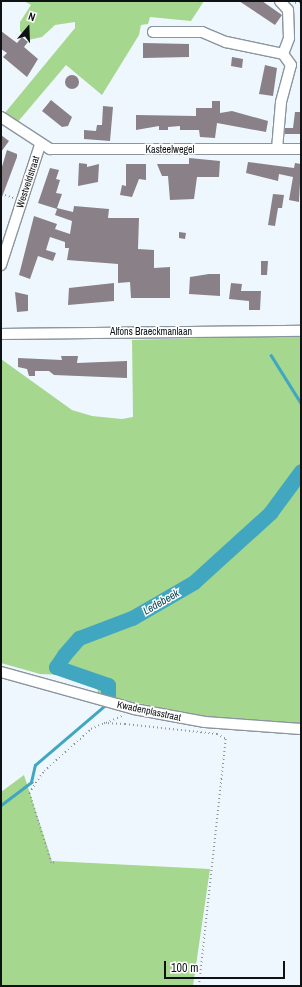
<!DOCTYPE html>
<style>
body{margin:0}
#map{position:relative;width:302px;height:987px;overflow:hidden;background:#eff7fe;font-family:"Archivo Narrow",sans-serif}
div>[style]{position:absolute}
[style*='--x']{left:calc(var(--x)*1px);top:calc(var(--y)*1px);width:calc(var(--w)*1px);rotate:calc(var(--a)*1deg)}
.green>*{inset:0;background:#a5d78f}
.stream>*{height:2.5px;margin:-1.25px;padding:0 1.25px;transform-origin:1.25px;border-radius:1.25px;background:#41a7c0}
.river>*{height:15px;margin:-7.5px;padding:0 7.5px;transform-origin:7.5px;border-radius:7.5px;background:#41a7c0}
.building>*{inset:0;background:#898088}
.round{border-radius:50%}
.path>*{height:1.5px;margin-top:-0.75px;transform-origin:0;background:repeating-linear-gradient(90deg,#8f969b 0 1px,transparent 0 4px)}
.roads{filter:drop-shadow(1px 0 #8b959d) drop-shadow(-1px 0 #8b959d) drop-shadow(0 1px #8b959d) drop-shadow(0 -1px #8b959d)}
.minor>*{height:10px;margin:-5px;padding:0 5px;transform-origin:5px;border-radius:5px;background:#fff}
span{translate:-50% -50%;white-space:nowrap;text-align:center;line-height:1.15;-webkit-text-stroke:3px #fff;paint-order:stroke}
.street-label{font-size:10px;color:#0e1215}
.water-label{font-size:11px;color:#094754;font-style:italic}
.frame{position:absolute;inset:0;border:2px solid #0e1215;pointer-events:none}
.north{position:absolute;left:8px;top:8px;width:40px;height:40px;-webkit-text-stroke:3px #fff;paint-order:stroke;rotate:19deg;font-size:11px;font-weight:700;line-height:16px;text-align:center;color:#0e1215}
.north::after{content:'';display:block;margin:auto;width:14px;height:18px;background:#0e1215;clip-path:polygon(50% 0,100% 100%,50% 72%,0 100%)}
.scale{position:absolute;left:164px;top:961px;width:121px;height:18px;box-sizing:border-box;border:2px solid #0e1215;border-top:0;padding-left:5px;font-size:12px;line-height:14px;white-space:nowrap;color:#0e1215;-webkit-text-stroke:3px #fff;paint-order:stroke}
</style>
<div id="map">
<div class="green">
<i style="clip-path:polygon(24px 1px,204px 1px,191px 21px,150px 17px,148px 24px,141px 25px,139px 35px,102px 95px,66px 65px,16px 124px,4px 114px,75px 28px,75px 22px,55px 25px,42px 37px,28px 40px,20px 31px,20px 22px,31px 5px)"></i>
<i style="clip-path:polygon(301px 335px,301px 726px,205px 718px,98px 694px,97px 686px,67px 675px,40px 674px,1px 663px,1px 359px,72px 410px,92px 416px,122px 419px,133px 417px,132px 340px)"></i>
<i style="clip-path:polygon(24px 775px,52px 861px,210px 869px,193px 986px,1px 986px,1px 792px)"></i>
</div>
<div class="stream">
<i style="--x:271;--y:355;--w:57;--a:58"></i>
<i style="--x:1;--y:805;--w:38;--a:-37"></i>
<i style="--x:31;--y:782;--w:17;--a:-77"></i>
<i style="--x:35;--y:765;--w:91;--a:-40.5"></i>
</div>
<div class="river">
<i style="--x:108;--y:695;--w:10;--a:-90"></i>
<i style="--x:108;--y:685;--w:55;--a:-160.9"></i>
<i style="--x:56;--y:667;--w:14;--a:-56"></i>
<i style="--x:64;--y:655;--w:23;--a:-49"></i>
<i style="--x:79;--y:638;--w:57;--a:-20.7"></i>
<i style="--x:132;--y:618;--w:72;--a:-30.1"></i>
<i style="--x:194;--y:582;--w:103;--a:-42.2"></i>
<i style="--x:270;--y:513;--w:52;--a:-53.6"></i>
</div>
<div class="building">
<i style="clip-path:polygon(239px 1px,262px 1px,282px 15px,275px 25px)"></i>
<i style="clip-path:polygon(1px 31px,17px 43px,22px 37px,28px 42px,24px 47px,38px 59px,27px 77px,3px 57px,7px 53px,1px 49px)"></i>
<i style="clip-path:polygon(143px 43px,189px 44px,189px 57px,143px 58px)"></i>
<i style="clip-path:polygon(232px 57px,243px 59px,242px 68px,231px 66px)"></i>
<i style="clip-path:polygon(265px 65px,277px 68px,273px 96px,259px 94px)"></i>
<i class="round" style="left:65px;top:75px;width:14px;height:14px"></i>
<i style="clip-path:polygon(51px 100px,72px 117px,68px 126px,62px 127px,42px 111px)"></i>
<i style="clip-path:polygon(212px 101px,220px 101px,220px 113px,232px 111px,268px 121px,266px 132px,217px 123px,215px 138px,200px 137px,199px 130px,180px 130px,180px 126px,168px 127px,168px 130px,159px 130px,159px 126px,136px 130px,136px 115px,196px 116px,196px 108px,212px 108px)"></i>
<i style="clip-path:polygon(103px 106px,113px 107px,110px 141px,84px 139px,84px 130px,96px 131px,97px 125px,102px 125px)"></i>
<i style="clip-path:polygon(295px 112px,301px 112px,301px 134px,285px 134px,285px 128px,293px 128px)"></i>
<i style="clip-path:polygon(1px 135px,9px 141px,1px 152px)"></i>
<i style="clip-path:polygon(7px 150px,17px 154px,17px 157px,2px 197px,1px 170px)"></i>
<i style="clip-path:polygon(189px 158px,220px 161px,219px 177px,197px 177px,194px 199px,170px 200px,168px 176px,162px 176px,157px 164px,189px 164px)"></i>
<i style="clip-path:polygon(248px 162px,294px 168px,295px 163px,301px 164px,299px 202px,289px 200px,293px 177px,279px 174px,278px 181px,246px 173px)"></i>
<i style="clip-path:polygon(79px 163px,87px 164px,87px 167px,99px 164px,98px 182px,78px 186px)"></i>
<i style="clip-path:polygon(126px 164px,146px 164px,146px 180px,139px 179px,132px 197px,120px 195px,122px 185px,126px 186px)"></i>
<i style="clip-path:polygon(50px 168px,59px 170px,56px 179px,60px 180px,56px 193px,62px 194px,57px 208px,73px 212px,74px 206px,109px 209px,108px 218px,139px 218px,138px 249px,154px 250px,154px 268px,170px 267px,170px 298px,131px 298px,130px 282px,118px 283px,118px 264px,67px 260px,69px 248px,65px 248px,65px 242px,50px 237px,46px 250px,56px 253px,53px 261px,38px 256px,30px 279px,19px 275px,34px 216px,57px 224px,55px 229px,70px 234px,72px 221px,55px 215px,57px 209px,38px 203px)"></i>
<i style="clip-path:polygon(273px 194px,284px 195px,282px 208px,278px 208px,275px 226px,268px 225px)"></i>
<i style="clip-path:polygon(179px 232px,186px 233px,185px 239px,179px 238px)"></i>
<i style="clip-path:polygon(261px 261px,268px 261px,267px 275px,261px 275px)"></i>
<i style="clip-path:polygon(209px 274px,220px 274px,220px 296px,189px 294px,190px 277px)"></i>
<i style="clip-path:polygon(114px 283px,114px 301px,68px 305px,69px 288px)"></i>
<i style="clip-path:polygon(231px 283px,242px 284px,241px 291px,261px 291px,260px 310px,249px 310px,249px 301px,229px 299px)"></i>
<i style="clip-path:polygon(15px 292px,28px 295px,28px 311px,17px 312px)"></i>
<i style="clip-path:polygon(61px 356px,78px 356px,77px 363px,127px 361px,127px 378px,54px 375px,49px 371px,35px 371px,35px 376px,29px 376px,27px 369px,18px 367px,18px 358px,62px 360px)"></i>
</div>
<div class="path">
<i style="--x:295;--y:3;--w:6;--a:-9"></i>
<i style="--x:1;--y:194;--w:14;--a:17"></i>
<i style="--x:106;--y:723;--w:20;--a:-24"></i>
<i style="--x:54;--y:863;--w:3;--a:180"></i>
<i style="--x:51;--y:863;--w:73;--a:-107.4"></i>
<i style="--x:29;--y:793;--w:27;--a:-56"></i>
<i style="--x:44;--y:771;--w:63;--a:-41.8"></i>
<i style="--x:91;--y:729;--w:14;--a:-25"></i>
<i style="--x:104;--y:723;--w:21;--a:3"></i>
<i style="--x:125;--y:724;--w:93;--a:6.2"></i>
<i style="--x:217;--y:734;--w:10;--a:29"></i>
<i style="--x:226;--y:739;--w:248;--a:96.2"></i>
</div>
<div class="roads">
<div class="minor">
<i style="--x:153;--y:32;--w:49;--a:0"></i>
<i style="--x:202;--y:32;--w:26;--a:23"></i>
<i style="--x:226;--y:42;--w:58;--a:11.9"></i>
<i style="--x:1;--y:117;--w:59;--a:33.1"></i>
<i style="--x:50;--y:149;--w:251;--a:0"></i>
<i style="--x:277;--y:149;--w:47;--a:-85.1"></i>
<i style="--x:281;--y:102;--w:38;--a:-75"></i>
<i style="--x:291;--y:65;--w:14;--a:-126"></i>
<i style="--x:283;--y:54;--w:17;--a:-69"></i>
<i style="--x:289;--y:38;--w:28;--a:-92"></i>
<i style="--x:288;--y:10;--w:12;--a:-132"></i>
<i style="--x:1;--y:265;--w:126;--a:-72"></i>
<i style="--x:1;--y:334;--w:300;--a:-0.6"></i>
<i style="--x:1;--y:672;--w:138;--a:15.5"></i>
<i style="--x:134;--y:709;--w:72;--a:10.4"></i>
<i style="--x:205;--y:722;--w:96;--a:4.2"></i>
</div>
</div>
<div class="street-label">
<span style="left:170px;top:150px">Kasteelwegel</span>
<span style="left:28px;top:182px;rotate:-72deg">Westveldstraat</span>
<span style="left:151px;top:332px">Alfons Braeckmanlaan</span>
<span style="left:149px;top:711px;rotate:12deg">Kwadenplasstraat</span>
</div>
<div class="water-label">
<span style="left:161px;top:602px;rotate:-30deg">Ledebeek</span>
</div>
<div class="frame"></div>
<div class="north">N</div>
<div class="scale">100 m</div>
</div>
